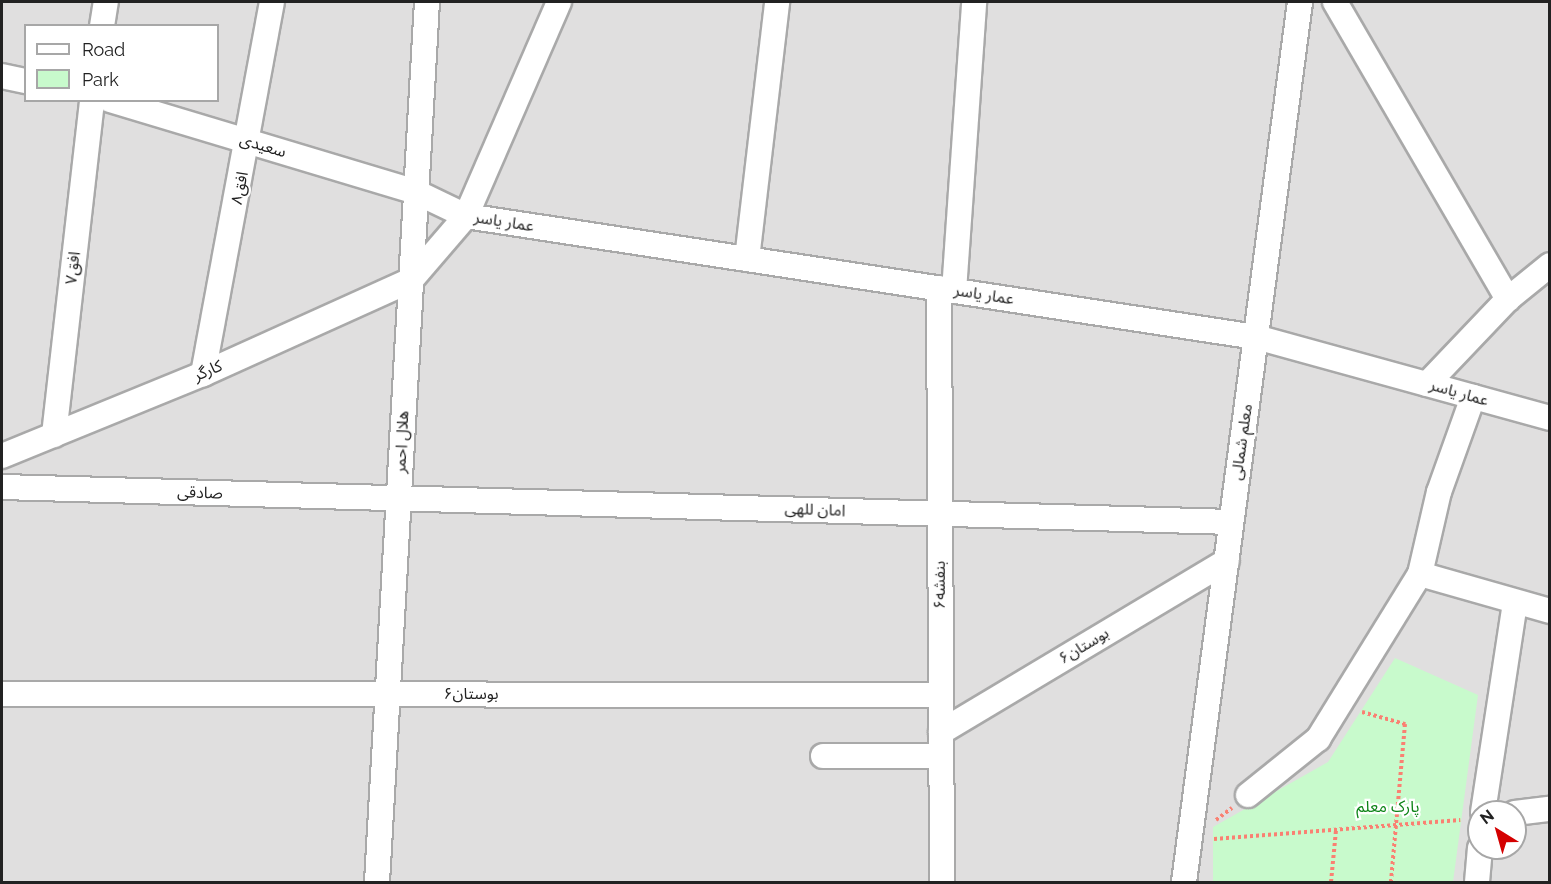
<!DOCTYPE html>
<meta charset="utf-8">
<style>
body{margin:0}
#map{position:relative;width:1551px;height:884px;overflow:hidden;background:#f2efe9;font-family:Raleway,"Noto Sans Arabic",sans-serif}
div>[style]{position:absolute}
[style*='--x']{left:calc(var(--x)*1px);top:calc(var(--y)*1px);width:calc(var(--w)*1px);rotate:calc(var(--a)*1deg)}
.residential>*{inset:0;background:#e0dfdf}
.park>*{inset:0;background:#c8facc}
.path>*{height:4px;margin-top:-2px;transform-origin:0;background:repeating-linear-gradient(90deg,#fa8072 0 3px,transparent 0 6px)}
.roads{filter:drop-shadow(2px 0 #a9a9a9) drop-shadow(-2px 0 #a9a9a9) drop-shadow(0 2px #a9a9a9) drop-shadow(0 -2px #a9a9a9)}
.minor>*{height:24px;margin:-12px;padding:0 12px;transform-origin:12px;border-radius:12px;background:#fff}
span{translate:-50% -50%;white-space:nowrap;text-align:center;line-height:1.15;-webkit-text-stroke:4.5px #fff;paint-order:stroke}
.street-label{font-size:16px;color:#222}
.park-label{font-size:16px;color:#0c8416}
.frame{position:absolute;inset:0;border:3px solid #222;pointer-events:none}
.legend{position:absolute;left:24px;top:24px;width:195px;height:78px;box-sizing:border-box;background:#fff;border:2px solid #a7a7a7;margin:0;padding:8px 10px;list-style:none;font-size:18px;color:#222}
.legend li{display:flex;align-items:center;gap:12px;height:30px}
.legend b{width:30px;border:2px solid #a7a7a7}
.north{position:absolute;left:1467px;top:800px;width:60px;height:60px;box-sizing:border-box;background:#fff;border:2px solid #a7a7a7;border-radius:50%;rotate:323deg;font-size:16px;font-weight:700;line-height:24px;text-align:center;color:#222}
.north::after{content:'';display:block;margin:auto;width:21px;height:27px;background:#d40000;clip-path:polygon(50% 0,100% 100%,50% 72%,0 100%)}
</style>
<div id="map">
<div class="residential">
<i style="clip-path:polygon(evenodd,2px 2px,1549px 2px,1549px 882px,2px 882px,2px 2px,26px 26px,218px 26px,218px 100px,26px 100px,26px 26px,2px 2px,1479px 812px,1515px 812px,1515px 848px,1479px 848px,1479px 812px)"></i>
</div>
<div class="park">
<i style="clip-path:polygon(1395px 658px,1478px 695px,1453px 882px,1213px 882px,1213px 827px,1328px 762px)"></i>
</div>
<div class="path">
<i style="--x:1362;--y:712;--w:45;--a:15.6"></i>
<i style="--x:1405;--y:724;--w:159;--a:95.1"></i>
<i style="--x:1216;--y:820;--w:20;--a:-37"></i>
<i style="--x:1214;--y:839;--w:247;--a:-4.4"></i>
<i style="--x:1331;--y:882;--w:52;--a:-84.5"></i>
</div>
<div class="roads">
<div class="minor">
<i style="--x:1335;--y:2;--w:344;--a:59.8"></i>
<i style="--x:102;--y:26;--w:24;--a:-81"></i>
<i style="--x:2;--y:76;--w:25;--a:12"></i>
<i style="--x:110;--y:100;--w:320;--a:16.7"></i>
<i style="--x:416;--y:192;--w:55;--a:25.6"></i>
<i style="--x:466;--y:216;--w:799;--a:8.71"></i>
<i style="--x:1256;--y:337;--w:305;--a:15.4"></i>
<i style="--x:747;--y:259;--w:259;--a:-83.3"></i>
<i style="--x:939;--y:288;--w:594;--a:89.71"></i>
<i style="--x:954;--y:291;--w:290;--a:-86"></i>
<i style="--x:203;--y:374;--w:378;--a:-79.5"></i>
<i style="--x:1427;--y:384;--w:117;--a:-46.4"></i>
<i style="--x:1508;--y:299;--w:54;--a:-39"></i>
<i style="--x:54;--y:435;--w:337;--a:-83.5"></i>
<i style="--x:2;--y:456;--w:217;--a:-22.2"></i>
<i style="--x:203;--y:374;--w:228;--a:-24.3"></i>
<i style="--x:411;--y:280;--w:84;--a:-49.3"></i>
<i style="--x:466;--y:216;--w:233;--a:-66.5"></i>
<i style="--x:2;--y:487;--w:1230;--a:1.63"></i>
<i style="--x:1420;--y:574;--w:135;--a:15.9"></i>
<i style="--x:2;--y:694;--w:939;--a:0.06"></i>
<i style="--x:941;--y:732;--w:333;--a:-30.9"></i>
<i style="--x:823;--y:756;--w:118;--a:0"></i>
<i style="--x:1248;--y:795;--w:90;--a:-38.7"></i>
<i style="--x:1318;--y:739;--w:194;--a:-58.3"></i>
<i style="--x:1420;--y:574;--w:84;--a:-77"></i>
<i style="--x:1439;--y:492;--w:101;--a:-70.3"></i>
<i style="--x:1483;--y:812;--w:211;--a:-81.3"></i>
<i style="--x:1515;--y:813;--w:35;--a:-7"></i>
<i style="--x:377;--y:882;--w:881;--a:-86.75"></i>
<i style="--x:1184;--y:882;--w:888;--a:-82.49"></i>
<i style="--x:1477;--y:882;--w:34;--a:-85"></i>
</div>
</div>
<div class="street-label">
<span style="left:263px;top:146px;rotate:17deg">سعیدی</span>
<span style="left:240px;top:188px;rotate:-79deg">افق۸</span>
<span style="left:504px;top:222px;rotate:9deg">عمار یاسر</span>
<span style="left:73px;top:268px;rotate:-84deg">افق۷</span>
<span style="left:984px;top:295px;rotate:9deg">عمار یاسر</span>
<span style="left:208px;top:371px;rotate:-23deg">کارگر</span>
<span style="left:1459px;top:393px;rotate:16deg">عمار یاسر</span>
<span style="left:402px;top:442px;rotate:-87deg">هلال احمر</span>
<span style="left:1242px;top:442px;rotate:-82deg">معلم شمالی</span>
<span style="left:200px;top:493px;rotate:2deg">صادقی</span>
<span style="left:815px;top:510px;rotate:2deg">امان للهی</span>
<span style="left:940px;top:585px;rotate:-90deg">بنفشه۶</span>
<span style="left:1084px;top:646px;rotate:-31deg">بوستان۶</span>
<span style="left:471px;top:694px">بوستان۶</span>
</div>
<div class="park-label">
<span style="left:1388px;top:807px">پارک معلم</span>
</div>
<div class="frame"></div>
<ul class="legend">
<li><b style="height:8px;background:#fff"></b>Road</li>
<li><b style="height:16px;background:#c8facc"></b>Park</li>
</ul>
<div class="north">N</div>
</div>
